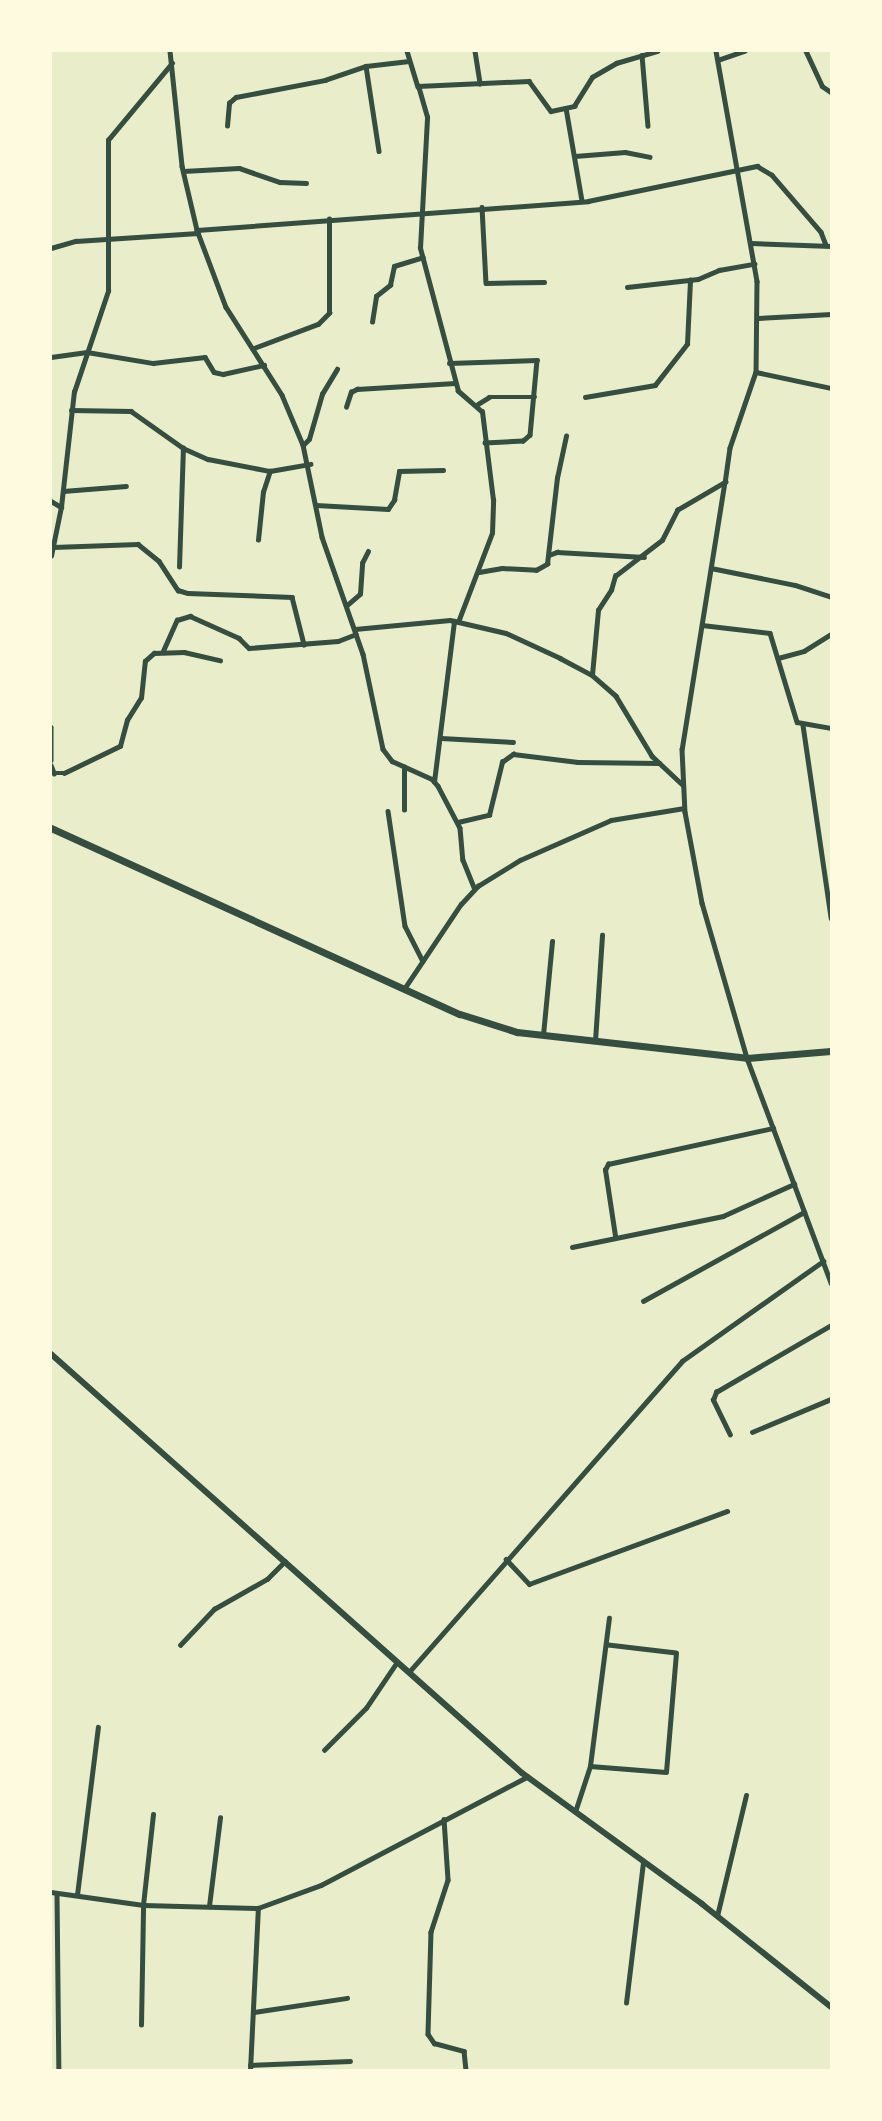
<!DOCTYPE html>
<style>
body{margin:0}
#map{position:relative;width:882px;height:2121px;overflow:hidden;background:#e9edc9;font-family:Cabin,sans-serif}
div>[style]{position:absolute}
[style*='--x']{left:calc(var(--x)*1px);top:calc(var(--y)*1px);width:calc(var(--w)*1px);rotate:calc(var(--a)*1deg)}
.minor>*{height:4.5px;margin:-2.25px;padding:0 2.25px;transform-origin:2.25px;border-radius:2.25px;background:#344e41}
.tertiary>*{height:6px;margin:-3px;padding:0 3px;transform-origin:3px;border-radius:3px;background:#344e41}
.secondary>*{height:7px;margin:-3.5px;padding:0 3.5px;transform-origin:3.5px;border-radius:3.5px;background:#344e41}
span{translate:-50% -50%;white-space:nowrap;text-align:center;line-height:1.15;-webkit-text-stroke:6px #fefae0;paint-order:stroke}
.frame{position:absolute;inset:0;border:52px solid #fefae0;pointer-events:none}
</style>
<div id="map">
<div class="minor">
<i style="--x:170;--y:51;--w:116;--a:84"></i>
<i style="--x:182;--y:166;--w:66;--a:76.8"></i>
<i style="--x:197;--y:230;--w:82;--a:69.4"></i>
<i style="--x:226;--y:307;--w:104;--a:57.5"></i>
<i style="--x:282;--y:395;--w:54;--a:67.2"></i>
<i style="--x:303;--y:445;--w:94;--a:78.3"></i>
<i style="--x:322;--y:537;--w:124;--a:70.7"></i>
<i style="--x:363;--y:654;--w:97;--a:78.1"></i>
<i style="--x:383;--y:749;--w:15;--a:53"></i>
<i style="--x:392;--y:761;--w:44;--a:24.2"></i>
<i style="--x:432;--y:779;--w:9;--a:49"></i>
<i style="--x:438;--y:786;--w:47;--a:62.4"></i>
<i style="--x:460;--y:828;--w:32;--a:85"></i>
<i style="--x:463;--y:860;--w:31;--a:68"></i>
<i style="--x:407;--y:51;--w:37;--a:73"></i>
<i style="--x:475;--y:51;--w:33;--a:81"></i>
<i style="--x:716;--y:51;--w:234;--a:79.9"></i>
<i style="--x:757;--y:281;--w:91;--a:90.6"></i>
<i style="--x:756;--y:372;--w:80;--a:108.9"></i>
<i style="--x:730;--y:448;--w:34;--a:98"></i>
<i style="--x:725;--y:482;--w:270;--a:99.1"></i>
<i style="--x:682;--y:749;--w:63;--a:87.3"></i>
<i style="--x:685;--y:812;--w:93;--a:79.4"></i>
<i style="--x:702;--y:903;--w:161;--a:73.8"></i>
<i style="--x:747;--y:1058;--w:240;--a:69.5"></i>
<i style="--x:806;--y:51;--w:38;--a:65"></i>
<i style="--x:822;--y:86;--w:11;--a:34"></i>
<i style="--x:642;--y:55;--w:71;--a:85.2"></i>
<i style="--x:718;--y:60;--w:28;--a:-19"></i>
<i style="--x:366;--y:66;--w:86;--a:81.3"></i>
<i style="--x:566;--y:108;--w:94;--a:80.2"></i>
<i style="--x:227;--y:126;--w:23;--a:-85"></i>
<i style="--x:229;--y:103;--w:9;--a:-41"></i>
<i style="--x:236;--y:97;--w:91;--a:-10.8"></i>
<i style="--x:325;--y:80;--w:43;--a:-18.9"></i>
<i style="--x:366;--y:66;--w:43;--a:-6.6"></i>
<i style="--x:575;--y:156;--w:50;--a:-4.6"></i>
<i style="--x:625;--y:152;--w:25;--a:11"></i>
<i style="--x:183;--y:171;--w:56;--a:-3.1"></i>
<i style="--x:239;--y:168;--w:43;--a:18.9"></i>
<i style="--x:280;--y:182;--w:26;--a:2"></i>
<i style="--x:482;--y:207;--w:76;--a:87"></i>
<i style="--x:486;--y:283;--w:58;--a:-1"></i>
<i style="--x:197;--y:230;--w:392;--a:-4.2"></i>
<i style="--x:588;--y:201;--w:173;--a:-11.7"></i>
<i style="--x:757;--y:166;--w:17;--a:31"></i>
<i style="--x:772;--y:175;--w:75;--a:49.3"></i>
<i style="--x:821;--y:232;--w:14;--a:69"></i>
<i style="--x:751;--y:243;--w:80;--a:2.1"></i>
<i style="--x:51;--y:248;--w:26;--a:-16"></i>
<i style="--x:76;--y:241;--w:122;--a:-3.8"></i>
<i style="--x:627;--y:287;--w:71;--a:-6.4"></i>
<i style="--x:698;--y:279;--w:23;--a:-23"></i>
<i style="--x:719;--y:270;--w:36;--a:-10"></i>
<i style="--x:758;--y:318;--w:73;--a:-3.1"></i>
<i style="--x:372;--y:322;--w:26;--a:-81"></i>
<i style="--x:376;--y:296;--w:18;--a:-38"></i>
<i style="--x:390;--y:285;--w:19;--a:-78"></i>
<i style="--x:394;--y:266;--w:30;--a:-17"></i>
<i style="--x:254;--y:348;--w:68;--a:-20.6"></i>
<i style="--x:318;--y:324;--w:16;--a:-45"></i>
<i style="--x:329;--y:313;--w:94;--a:-90"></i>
<i style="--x:51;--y:357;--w:36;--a:-8"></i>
<i style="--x:87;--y:352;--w:67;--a:9.5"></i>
<i style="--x:153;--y:363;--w:52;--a:-6.6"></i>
<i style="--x:205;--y:357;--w:17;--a:59"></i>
<i style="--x:214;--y:372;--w:9;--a:13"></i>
<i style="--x:223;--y:374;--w:42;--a:-12.4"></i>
<i style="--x:449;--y:363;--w:88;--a:-2"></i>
<i style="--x:537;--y:360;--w:75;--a:95.3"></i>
<i style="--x:530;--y:435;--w:9;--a:139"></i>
<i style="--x:523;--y:441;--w:38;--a:177"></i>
<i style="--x:756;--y:372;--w:77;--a:12"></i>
<i style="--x:585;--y:397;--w:71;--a:-9.7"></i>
<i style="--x:655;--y:385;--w:52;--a:-52"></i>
<i style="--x:687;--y:344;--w:64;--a:-87.3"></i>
<i style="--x:478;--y:404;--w:13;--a:-32"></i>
<i style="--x:489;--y:397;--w:46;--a:0"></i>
<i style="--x:346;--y:407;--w:16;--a:-72"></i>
<i style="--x:351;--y:392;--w:7;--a:-27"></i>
<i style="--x:357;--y:389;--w:98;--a:-3.5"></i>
<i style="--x:71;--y:410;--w:60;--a:1"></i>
<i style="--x:131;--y:411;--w:64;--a:35.4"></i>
<i style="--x:183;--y:448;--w:27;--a:24"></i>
<i style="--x:208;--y:459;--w:63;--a:11"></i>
<i style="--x:270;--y:471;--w:41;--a:-9.9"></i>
<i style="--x:303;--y:445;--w:8;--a:-45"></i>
<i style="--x:309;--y:439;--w:47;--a:-73.9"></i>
<i style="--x:322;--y:394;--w:29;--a:-59"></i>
<i style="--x:63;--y:491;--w:63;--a:-4.5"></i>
<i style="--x:51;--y:501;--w:12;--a:31"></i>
<i style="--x:316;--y:505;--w:72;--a:3.2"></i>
<i style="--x:388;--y:509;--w:11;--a:-56"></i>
<i style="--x:394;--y:500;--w:29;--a:-80"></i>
<i style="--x:399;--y:471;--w:44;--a:-1.3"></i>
<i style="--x:258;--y:540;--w:48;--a:-84.1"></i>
<i style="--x:263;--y:492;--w:22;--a:-72"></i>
<i style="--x:53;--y:547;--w:85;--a:-2"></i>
<i style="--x:138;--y:544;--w:27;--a:39"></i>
<i style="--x:159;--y:561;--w:35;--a:57"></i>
<i style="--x:178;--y:590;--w:10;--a:17"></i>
<i style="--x:188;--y:593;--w:104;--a:2.2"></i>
<i style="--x:292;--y:597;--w:49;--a:75.7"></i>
<i style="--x:549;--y:555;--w:9;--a:-21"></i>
<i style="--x:557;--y:552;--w:87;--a:3.3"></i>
<i style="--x:51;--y:556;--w:50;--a:-78.5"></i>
<i style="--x:61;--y:507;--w:116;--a:-83.6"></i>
<i style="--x:74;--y:392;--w:107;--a:-71.4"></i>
<i style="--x:108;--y:291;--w:151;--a:-90"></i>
<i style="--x:108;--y:140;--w:100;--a:-50.3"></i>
<i style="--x:179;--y:567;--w:119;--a:-88.1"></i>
<i style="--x:711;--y:568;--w:86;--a:11.4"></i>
<i style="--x:795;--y:585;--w:38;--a:18"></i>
<i style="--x:479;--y:572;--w:23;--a:-10"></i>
<i style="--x:502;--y:568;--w:34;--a:3"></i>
<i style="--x:536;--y:570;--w:13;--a:-29"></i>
<i style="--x:547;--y:564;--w:87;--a:-83.4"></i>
<i style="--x:557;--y:478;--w:43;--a:-77.9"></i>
<i style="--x:346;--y:606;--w:18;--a:-41"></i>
<i style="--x:360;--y:594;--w:31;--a:-86"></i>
<i style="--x:362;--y:563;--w:13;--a:-63"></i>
<i style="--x:458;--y:622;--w:95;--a:-69.1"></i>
<i style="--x:492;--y:533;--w:33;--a:-88"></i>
<i style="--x:493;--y:500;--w:89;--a:-97.1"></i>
<i style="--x:482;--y:412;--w:32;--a:-139"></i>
<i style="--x:458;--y:391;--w:148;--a:-104.9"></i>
<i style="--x:420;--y:248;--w:131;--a:-86.9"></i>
<i style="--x:427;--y:117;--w:32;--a:-106"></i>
<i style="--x:418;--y:86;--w:111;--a:-2.6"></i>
<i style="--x:529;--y:81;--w:37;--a:54"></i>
<i style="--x:551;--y:111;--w:24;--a:-12"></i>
<i style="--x:574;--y:106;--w:34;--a:-58"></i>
<i style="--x:592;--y:77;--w:28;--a:-30"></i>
<i style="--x:616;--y:63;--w:43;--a:-16.3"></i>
<i style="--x:702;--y:625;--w:68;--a:6.7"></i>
<i style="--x:770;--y:633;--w:93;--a:73.1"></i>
<i style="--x:797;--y:722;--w:35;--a:10"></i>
<i style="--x:355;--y:629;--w:95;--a:-5.4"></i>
<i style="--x:450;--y:620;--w:57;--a:13.1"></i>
<i style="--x:506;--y:633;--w:60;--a:24.8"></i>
<i style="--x:560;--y:658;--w:36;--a:28"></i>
<i style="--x:592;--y:675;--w:32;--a:41"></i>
<i style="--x:616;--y:696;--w:70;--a:59"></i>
<i style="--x:652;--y:756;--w:42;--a:43.1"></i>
<i style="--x:163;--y:651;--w:34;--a:-66"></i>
<i style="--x:177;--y:620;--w:14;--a:-17"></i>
<i style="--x:190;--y:616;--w:54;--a:24.2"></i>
<i style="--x:239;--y:638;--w:14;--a:45"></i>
<i style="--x:249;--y:648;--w:89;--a:-4.5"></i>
<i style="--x:338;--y:641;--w:19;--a:-21"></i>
<i style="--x:778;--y:658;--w:27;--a:-15"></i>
<i style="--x:804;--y:651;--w:32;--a:-32"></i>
<i style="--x:592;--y:675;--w:65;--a:-84.7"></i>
<i style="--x:598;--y:610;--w:24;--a:-57"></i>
<i style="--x:611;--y:590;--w:15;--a:-74"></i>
<i style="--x:615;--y:576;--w:59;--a:-37.5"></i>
<i style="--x:662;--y:540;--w:34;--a:-63"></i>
<i style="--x:677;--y:510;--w:56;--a:-30.3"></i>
<i style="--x:803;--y:725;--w:195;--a:81.7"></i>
<i style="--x:51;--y:727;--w:33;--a:90"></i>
<i style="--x:441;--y:738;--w:72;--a:3.2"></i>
<i style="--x:51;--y:765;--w:9;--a:69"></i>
<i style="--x:54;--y:773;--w:10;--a:0"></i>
<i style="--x:64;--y:773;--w:62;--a:-25.7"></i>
<i style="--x:120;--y:746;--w:27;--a:-75"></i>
<i style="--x:127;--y:720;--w:26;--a:-58"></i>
<i style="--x:141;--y:698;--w:37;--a:-84"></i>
<i style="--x:145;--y:661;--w:12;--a:-42"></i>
<i style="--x:154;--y:653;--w:30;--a:-2"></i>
<i style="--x:184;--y:652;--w:37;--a:13"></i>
<i style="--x:434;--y:782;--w:162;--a:-82.9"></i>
<i style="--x:404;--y:810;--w:43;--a:-90"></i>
<i style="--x:388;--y:811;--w:116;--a:81.6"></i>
<i style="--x:405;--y:926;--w:39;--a:63"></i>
<i style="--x:458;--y:822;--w:32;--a:-13"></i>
<i style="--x:489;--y:815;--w:55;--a:-76.2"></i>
<i style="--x:502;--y:762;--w:14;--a:-36"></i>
<i style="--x:513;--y:754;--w:65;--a:7"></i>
<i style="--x:578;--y:762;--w:81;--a:0.7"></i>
<i style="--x:404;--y:989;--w:102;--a:-56.2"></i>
<i style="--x:461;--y:904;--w:25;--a:-47"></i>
<i style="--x:478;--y:886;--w:49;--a:-31.8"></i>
<i style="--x:520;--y:860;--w:99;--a:-23.7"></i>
<i style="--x:611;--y:820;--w:74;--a:-9.3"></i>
<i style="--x:543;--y:1035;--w:94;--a:-84.5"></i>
<i style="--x:595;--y:1041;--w:106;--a:-86.2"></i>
<i style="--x:615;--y:1236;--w:67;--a:-98.6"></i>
<i style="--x:605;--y:1170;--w:7;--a:-63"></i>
<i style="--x:608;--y:1164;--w:169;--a:-12.3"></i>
<i style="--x:572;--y:1247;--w:154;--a:-11.6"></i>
<i style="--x:723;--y:1216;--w:78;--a:-24.3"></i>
<i style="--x:643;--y:1301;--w:184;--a:-28.9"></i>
<i style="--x:752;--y:1432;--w:86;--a:-22.7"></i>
<i style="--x:730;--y:1435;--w:39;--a:-116"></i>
<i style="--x:713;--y:1400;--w:9;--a:-69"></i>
<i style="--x:716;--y:1392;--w:133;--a:-30.2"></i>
<i style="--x:506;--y:1559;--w:34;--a:47"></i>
<i style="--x:529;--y:1584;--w:211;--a:-20.2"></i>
<i style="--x:180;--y:1645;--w:50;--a:-46.6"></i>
<i style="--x:214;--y:1609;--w:61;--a:-29.5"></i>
<i style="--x:267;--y:1579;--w:25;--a:-45"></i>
<i style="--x:409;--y:1672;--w:414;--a:-48.7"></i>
<i style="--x:682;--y:1361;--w:173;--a:-35.3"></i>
<i style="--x:324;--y:1750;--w:59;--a:-45"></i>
<i style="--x:366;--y:1708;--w:55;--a:-56"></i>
<i style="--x:590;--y:1766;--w:76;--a:4.5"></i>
<i style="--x:666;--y:1772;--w:119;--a:-85.2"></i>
<i style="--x:676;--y:1653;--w:68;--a:-173.3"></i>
<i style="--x:575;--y:1812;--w:48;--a:-71.9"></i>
<i style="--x:590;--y:1766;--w:149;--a:-82.7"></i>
<i style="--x:444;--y:1819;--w:61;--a:86.2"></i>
<i style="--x:448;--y:1880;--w:55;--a:108.1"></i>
<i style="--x:431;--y:1932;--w:102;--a:91.7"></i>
<i style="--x:428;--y:2034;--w:11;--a:56"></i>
<i style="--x:434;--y:2043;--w:31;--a:15"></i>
<i style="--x:464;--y:2051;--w:19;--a:84"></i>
<i style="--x:51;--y:1892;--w:93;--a:8"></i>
<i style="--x:143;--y:1905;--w:115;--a:1.5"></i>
<i style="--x:258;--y:1908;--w:67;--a:-20.1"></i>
<i style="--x:321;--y:1885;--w:233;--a:-27.7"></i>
<i style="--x:57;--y:1893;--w:177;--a:89.4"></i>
<i style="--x:77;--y:1895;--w:169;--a:-82.9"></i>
<i style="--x:209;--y:1906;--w:89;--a:-82.9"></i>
<i style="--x:717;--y:1916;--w:124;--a:-76.5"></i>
<i style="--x:626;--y:2003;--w:142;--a:-83.1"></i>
<i style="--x:254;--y:2012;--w:94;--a:-8.6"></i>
<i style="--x:141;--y:2025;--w:120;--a:-89"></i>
<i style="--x:143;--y:1905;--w:91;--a:-83.7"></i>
<i style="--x:250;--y:2065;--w:100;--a:-2.3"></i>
<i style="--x:250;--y:2070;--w:162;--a:-87.2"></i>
</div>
<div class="tertiary">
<i style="--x:51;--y:1354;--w:630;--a:41.66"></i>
<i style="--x:522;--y:1773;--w:223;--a:36"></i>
<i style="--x:702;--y:1904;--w:165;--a:38.6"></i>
</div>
<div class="secondary">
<i style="--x:51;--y:828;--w:449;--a:24.5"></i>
<i style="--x:460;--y:1014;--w:60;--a:17.5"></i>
<i style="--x:517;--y:1032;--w:231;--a:6.4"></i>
<i style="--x:747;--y:1058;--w:84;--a:-4.8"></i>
</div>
<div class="frame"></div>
</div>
